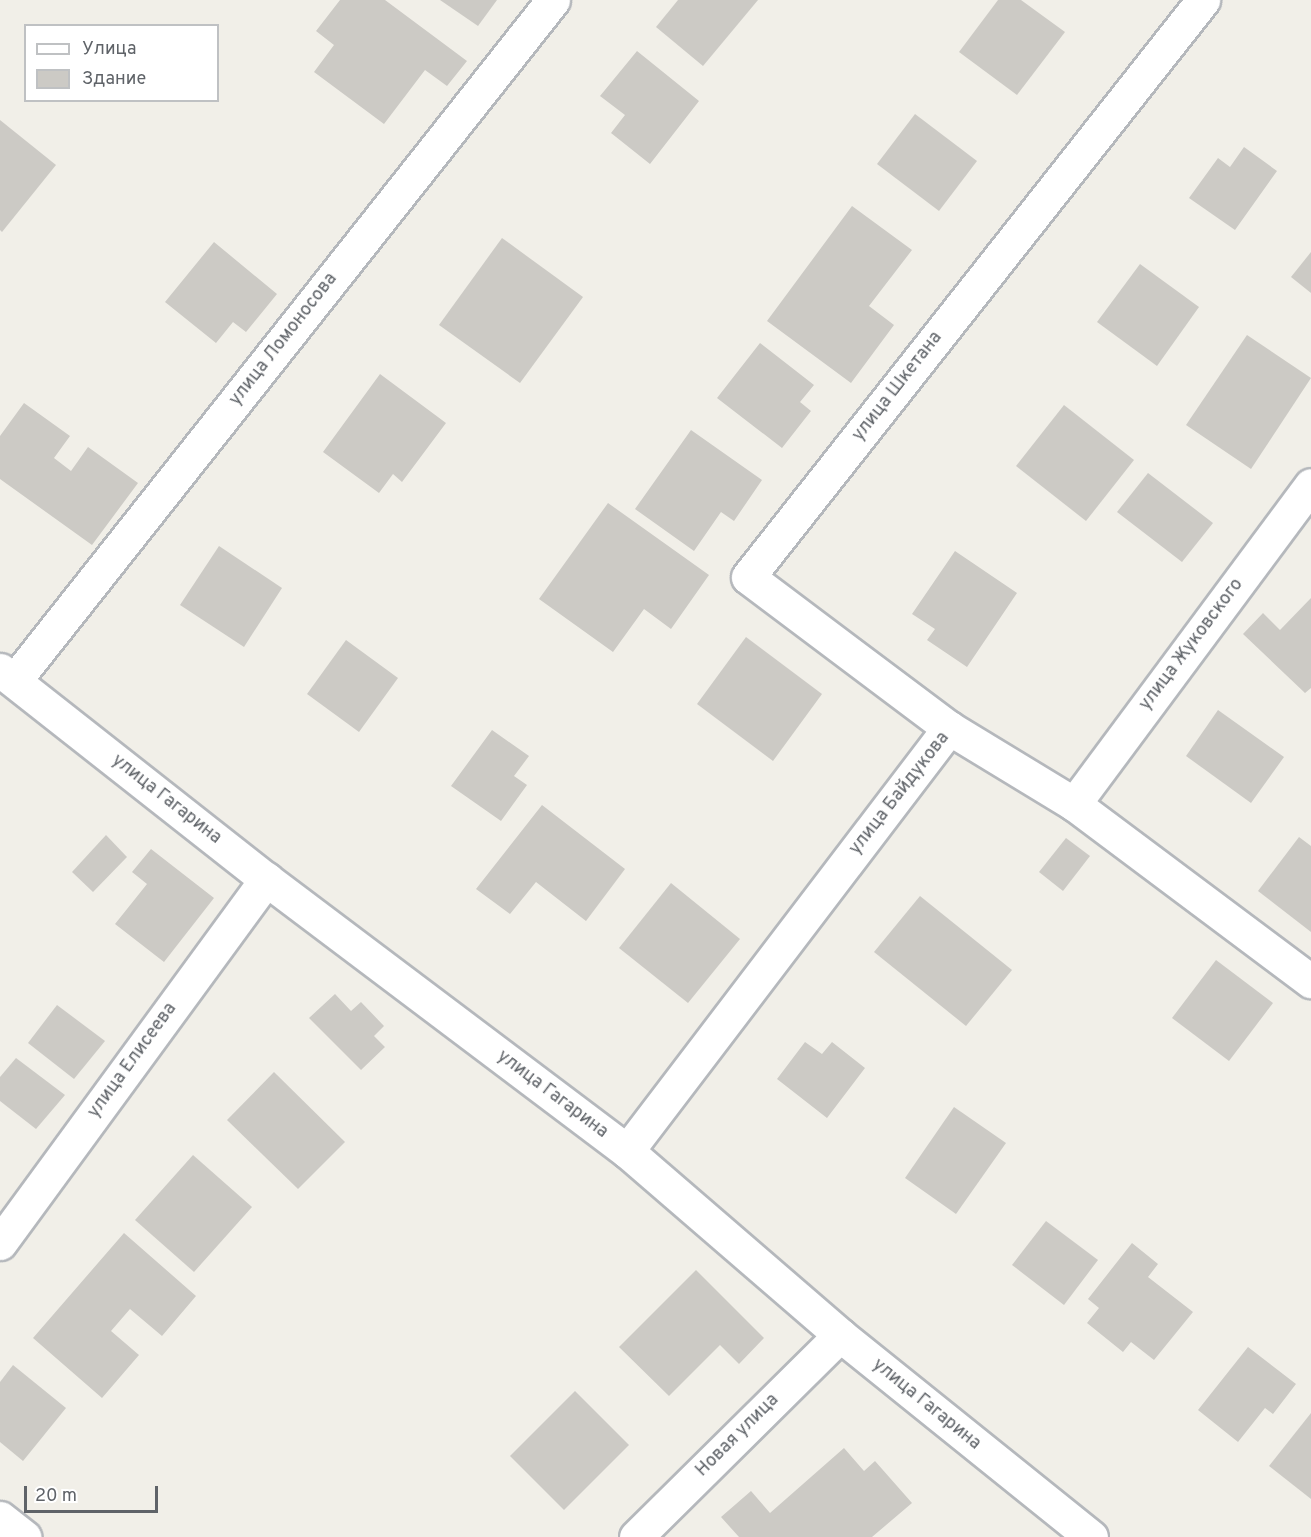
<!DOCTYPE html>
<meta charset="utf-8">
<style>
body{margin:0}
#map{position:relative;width:1311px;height:1537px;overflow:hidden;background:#f1efe8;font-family:Overpass,sans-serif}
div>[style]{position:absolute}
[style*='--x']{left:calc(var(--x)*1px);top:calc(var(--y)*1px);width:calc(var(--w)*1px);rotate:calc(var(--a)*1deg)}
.building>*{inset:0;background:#cccac5}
.roads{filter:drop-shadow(2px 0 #b5b8bc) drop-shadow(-2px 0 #b5b8bc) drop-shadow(0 2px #b5b8bc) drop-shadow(0 -2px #b5b8bc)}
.minor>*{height:33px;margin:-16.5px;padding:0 16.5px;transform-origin:16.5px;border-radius:16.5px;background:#fff}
span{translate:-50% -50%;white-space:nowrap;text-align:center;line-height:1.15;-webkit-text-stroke:5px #fff;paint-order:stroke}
.street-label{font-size:18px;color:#5f6368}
.legend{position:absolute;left:24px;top:24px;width:195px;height:78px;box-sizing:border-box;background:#fff;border:2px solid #bfc1c3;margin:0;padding:8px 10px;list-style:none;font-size:18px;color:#5f6368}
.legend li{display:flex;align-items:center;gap:12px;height:30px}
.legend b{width:30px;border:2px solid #bfc1c3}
.scale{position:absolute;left:24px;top:1486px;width:134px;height:27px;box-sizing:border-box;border:3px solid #5f6368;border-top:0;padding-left:8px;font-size:18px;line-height:21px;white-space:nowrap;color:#5f6368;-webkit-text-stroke:4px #fff;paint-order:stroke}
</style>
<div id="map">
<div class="building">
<i style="clip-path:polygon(340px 0,385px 0,467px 61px,447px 86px,425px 70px,384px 124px,314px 72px,334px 45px,316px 31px)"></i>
<i style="clip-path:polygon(440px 0,497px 0,478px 26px)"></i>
<i style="clip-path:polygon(678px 0,758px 0,703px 66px,656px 27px)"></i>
<i style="clip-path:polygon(998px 0,1021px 0,1065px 32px,1017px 95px,959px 52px)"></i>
<i style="clip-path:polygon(637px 51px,699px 101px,650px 164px,611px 133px,625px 115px,600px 96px)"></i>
<i style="clip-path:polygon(915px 114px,977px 161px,939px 211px,877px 164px)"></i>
<i style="clip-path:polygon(0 120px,56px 165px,2px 232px,0 230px)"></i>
<i style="clip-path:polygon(1244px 147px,1277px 171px,1235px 230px,1189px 198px,1218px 158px,1230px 167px)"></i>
<i style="clip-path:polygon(852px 206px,912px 250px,869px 306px,894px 325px,851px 383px,767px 321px)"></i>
<i style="clip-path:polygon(502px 238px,583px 297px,520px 383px,439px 325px)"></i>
<i style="clip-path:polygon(214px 242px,277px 294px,246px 332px,233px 322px,216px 343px,165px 302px)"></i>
<i style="clip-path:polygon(1311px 252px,1311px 293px,1291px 277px)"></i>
<i style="clip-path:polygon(1140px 264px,1199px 307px,1157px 366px,1097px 322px)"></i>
<i style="clip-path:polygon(1247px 335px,1311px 378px,1251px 469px,1186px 425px)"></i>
<i style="clip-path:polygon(760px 343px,814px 385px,800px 402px,811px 411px,782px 448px,717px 398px)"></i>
<i style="clip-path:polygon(380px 374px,446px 423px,402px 482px,393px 474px,379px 493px,323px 452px)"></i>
<i style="clip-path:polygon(24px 403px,70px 436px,54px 458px,71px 471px,88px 447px,138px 483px,92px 545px,0 479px,0 436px)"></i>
<i style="clip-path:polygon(1064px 405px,1134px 460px,1086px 521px,1016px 466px)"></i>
<i style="clip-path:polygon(691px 430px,762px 480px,734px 521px,721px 512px,694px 551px,635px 509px)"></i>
<i style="clip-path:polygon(1148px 473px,1213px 523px,1182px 562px,1117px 512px)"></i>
<i style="clip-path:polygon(608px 503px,709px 575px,671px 629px,644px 609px,613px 652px,539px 599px)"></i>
<i style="clip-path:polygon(219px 546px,282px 588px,244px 647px,180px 605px)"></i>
<i style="clip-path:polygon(955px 551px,1017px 593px,967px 667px,927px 640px,935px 629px,912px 614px)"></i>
<i style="clip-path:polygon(1311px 598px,1311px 688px,1305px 693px,1243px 634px,1263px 613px,1280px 630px)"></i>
<i style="clip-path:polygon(746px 637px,822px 694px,773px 761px,697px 704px)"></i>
<i style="clip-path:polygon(346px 640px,398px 678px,359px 732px,307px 694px)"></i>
<i style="clip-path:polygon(1218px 710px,1284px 757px,1251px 803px,1186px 756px)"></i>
<i style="clip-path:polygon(492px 730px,529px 756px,514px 776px,527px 785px,501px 821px,451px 786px)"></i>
<i style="clip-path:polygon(542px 805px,625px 869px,586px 921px,536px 882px,510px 914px,476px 889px)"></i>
<i style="clip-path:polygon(106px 835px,127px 857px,93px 892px,72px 872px)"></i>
<i style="clip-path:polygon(1299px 837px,1311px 846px,1311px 932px,1258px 891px)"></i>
<i style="clip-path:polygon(1066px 838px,1090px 856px,1063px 891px,1039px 872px)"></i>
<i style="clip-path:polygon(151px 849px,214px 898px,164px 962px,115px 924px,147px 884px,132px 872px)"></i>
<i style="clip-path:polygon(671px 883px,740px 939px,688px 1003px,619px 948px)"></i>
<i style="clip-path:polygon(920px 896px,1012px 970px,966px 1026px,874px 952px)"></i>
<i style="clip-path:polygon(1216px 960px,1273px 1003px,1229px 1061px,1172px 1018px)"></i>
<i style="clip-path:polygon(335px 994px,351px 1011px,361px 1002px,384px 1026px,374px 1036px,385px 1047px,361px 1070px,309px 1018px)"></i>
<i style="clip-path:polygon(57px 1005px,105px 1041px,74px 1079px,28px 1043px)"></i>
<i style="clip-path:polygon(805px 1042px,822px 1054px,832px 1042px,865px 1068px,827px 1118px,777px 1079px)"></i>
<i style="clip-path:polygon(16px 1058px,65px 1095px,36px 1129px,0 1101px,0 1077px)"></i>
<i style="clip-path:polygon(274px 1072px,345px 1142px,298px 1189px,227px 1120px)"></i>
<i style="clip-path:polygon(954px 1107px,1006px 1143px,956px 1214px,905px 1178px)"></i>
<i style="clip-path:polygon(193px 1155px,252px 1207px,194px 1272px,135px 1220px)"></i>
<i style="clip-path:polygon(1046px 1221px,1098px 1260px,1064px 1305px,1012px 1265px)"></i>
<i style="clip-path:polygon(124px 1233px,196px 1296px,162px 1336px,130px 1309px,111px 1331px,139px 1355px,102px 1398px,33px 1338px)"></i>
<i style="clip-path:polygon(1132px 1243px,1158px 1264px,1148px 1277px,1193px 1312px,1154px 1360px,1131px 1342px,1123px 1352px,1087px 1323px,1099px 1308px,1088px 1299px)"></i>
<i style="clip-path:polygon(696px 1270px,764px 1338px,739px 1364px,720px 1345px,669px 1396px,619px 1347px)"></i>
<i style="clip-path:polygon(1248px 1347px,1296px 1384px,1273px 1414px,1265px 1408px,1238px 1442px,1198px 1410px)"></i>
<i style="clip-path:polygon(13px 1365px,66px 1408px,23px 1461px,0 1442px,0 1382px)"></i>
<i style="clip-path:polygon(575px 1391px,629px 1445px,564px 1510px,510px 1456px)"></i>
<i style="clip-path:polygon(1311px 1413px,1311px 1499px,1269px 1466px)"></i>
<i style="clip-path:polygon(844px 1448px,864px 1471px,875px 1461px,912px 1503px,872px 1537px,739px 1537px,721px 1517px,751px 1491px,770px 1513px)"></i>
</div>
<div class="roads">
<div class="minor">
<i style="--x:0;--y:670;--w:338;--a:38.2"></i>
<i style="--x:266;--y:879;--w:452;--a:37"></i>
<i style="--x:627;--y:1151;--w:281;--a:40.8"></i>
<i style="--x:840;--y:1335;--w:322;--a:38.8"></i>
<i style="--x:15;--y:680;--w:867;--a:-51.65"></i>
<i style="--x:949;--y:728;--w:251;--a:-143.1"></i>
<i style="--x:748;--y:577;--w:735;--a:-51.74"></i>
<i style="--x:1074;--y:804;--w:397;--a:-53.4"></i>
<i style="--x:627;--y:1151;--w:532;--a:-52.72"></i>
<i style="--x:949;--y:728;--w:146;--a:31.3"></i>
<i style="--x:1074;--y:804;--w:296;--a:36.8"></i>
<i style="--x:0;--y:1243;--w:451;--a:-53.8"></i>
<i style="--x:0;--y:1518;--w:31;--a:38"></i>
<i style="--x:636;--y:1537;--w:287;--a:-44.7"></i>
</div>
</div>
<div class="street-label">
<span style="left:284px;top:340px;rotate:-52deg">улица Ломоносова</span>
<span style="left:898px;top:387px;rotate:-52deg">улица Шкетана</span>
<span style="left:1192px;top:645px;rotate:-53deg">улица Жуковского</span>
<span style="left:900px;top:794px;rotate:-52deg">улица Байдукова</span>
<span style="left:166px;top:800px;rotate:38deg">улица Гагарина</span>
<span style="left:133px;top:1061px;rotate:-54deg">улица Елисеева</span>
<span style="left:552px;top:1095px;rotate:37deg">улица Гагарина</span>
<span style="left:926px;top:1405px;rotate:39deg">улица Гагарина</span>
<span style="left:738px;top:1436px;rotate:-45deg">Новая улица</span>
</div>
<ul class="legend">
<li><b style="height:8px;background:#fff"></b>Улица</li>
<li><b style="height:16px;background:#cccac5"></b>Здание</li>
</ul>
<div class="scale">20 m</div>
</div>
